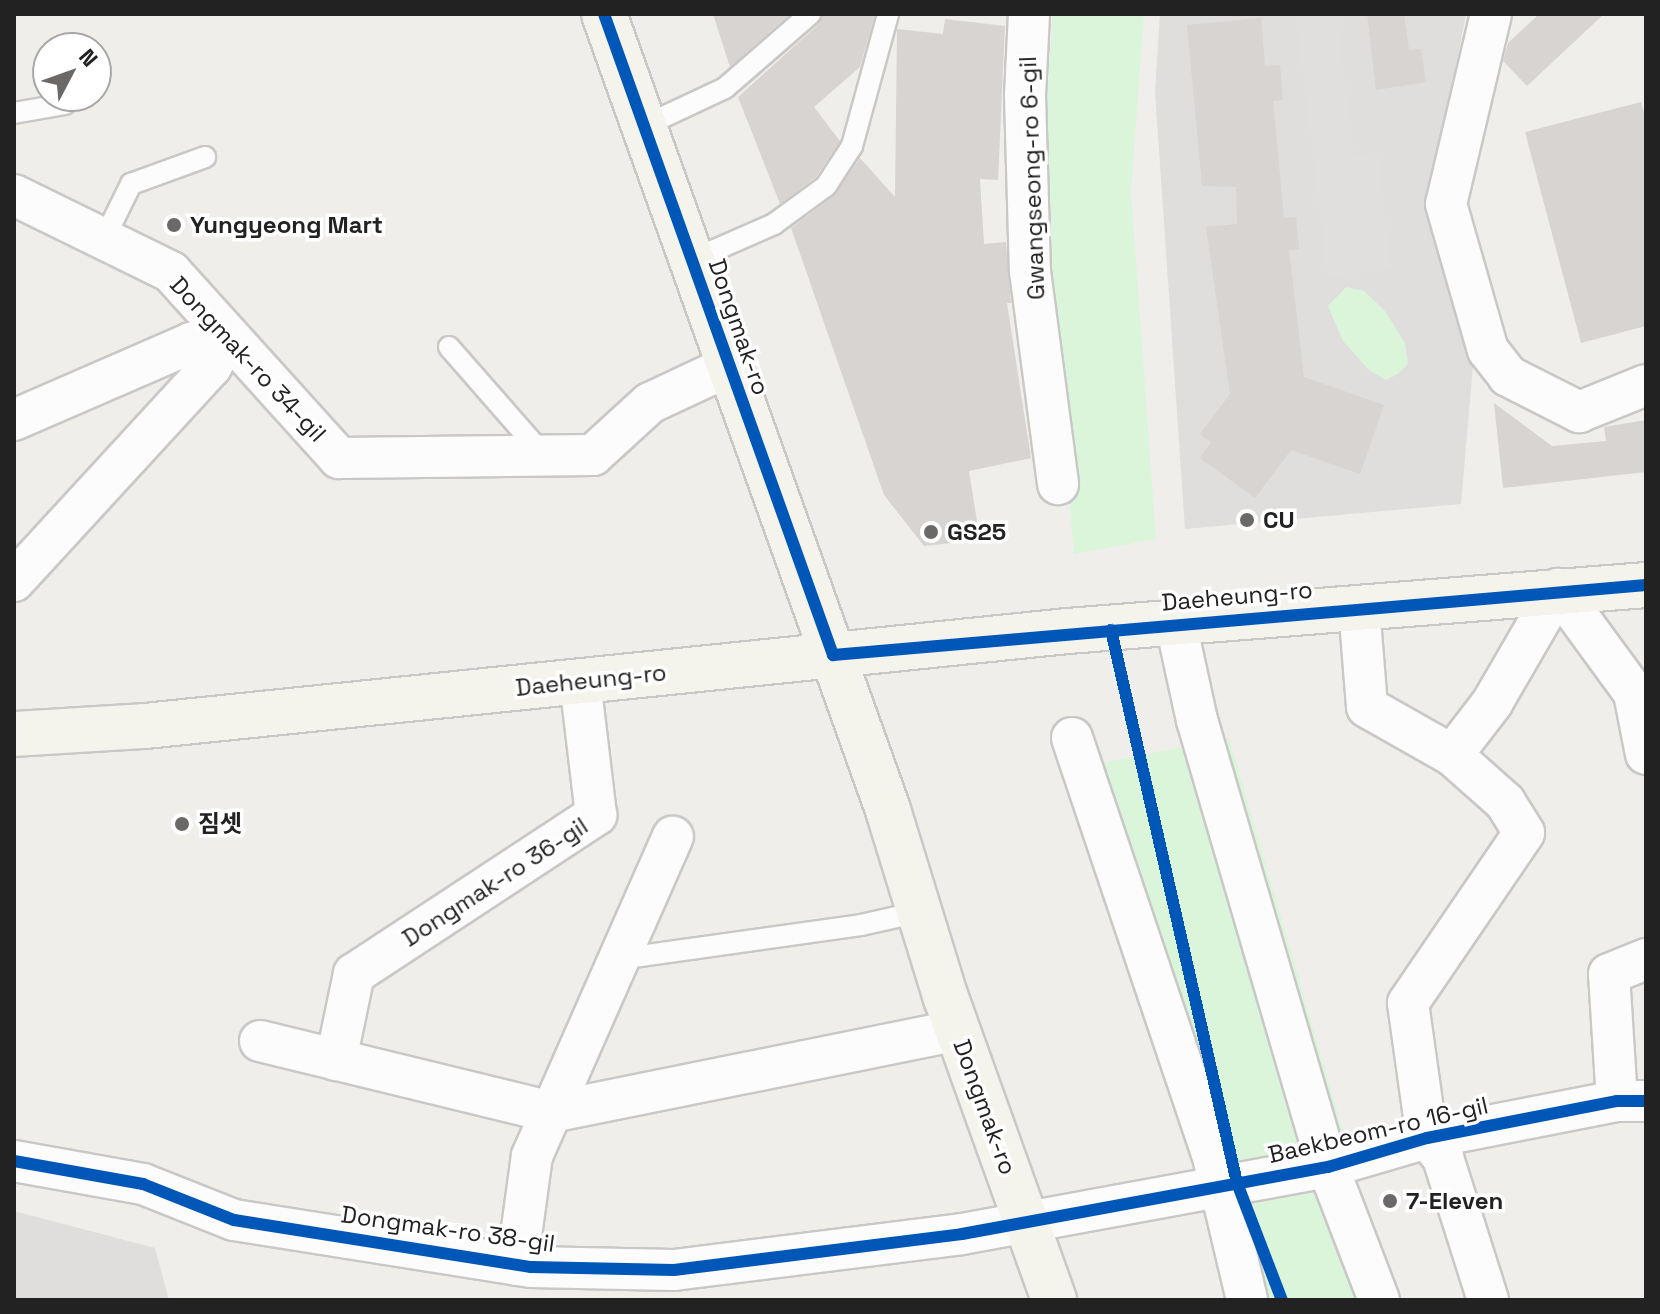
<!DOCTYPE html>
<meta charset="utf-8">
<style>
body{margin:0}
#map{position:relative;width:1660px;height:1314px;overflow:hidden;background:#f0eeeb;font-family:"Space Grotesk","Noto Sans KR",sans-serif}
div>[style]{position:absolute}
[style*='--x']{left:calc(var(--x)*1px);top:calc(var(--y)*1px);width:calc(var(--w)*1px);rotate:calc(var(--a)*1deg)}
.residential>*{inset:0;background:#dfdedc}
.park>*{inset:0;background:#daf5da}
.parking>*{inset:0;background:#e0dfde}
.building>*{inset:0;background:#d7d4d2}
.roads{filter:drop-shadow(2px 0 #c9c8c7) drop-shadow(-2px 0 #c9c8c7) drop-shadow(0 2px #c9c8c7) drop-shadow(0 -2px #c9c8c7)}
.service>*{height:20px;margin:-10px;padding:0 10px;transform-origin:10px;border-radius:10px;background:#fdfcfc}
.minor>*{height:40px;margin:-20px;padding:0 20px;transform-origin:20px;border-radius:20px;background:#fdfcfc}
.secondary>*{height:44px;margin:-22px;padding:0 22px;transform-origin:22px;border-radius:22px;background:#f4f4ed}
.cycleway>*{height:12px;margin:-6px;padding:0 6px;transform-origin:6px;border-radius:6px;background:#0057b8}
.dots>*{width:22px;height:22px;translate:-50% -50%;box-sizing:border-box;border:4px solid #fff;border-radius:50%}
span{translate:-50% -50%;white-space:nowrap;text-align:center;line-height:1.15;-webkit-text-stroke:7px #fff;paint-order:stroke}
.street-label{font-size:24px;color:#222}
.poi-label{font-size:24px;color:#222;font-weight:700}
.left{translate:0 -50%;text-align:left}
.frame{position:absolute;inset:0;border:16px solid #222;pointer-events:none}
.north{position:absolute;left:32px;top:32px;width:80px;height:80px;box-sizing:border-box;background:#fff;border:2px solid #a7a7a7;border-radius:50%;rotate:49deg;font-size:22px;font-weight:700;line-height:32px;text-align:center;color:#222}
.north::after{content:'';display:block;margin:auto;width:28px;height:36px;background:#6a6968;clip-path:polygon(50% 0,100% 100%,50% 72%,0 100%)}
</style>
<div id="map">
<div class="residential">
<i style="clip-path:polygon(1160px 14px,1466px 14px,1429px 204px,1473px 366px,1461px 504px,1185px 529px,1155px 92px)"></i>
<i style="clip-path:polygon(14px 1211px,155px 1248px,169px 1300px,14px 1300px)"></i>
</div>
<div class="park">
<i style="clip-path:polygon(1053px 14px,1144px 14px,1131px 192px,1156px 539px,1074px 554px,1041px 183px)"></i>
<i style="clip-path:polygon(1346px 287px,1364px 291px,1385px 311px,1405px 343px,1408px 364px,1398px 374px,1386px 380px,1369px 370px,1343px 341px,1328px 306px)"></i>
<i style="clip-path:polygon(1229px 738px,1378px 1252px,1397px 1300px,1257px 1300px,1086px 766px)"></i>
</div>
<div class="parking">
<i style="clip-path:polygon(1336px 14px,1354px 155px,1377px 153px,1391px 269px,1328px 276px,1296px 15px)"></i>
</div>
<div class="building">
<i style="clip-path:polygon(713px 14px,790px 14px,730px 67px)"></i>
<i style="clip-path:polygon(823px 14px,875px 14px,860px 67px,814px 107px,840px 141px,816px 177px,780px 204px,738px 97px,819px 24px)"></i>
<i style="clip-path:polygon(1367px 14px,1404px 14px,1409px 50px,1421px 49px,1426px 82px,1376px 90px)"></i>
<i style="clip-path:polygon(1539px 14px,1604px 14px,1527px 86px,1503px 61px,1508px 43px)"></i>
<i style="clip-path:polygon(1261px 18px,1265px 66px,1280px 65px,1283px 100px,1273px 101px,1284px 218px,1296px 217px,1299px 249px,1289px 250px,1304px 377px,1384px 405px,1360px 474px,1291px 450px,1255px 498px,1200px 458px,1211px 442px,1200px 434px,1230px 394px,1206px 227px,1237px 224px,1236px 187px,1202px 186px,1187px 25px)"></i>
<i style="clip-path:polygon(945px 19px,1005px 26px,998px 180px,980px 179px,984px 244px,1006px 242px,1011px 303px,1007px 303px,1031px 458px,969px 471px,980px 540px,924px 546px,884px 495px,791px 228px,834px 196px,860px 158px,895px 197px,897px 29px,943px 34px)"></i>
<i style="clip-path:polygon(1641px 102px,1646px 120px,1646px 326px,1581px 343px,1525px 132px)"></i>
<i style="clip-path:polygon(1494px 403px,1552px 446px,1606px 441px,1604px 427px,1646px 420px,1646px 472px,1503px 488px)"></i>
</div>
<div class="roads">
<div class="service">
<i style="--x:14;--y:113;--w:52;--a:-10"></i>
<i style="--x:644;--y:126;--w:89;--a:-25.1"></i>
<i style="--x:725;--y:88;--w:113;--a:-41"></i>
<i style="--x:103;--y:241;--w:64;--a:-63.8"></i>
<i style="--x:131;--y:184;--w:79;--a:-20"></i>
<i style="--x:692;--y:260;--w:90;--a:-23.7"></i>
<i style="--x:774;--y:224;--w:64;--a:-36.2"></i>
<i style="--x:826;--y:186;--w:48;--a:-57"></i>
<i style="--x:852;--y:146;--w:137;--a:-74.7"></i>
<i style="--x:449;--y:347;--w:128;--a:48.8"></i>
<i style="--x:533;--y:443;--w:14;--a:69"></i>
<i style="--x:619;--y:959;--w:244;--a:-8"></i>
<i style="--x:861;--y:925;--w:59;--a:-12.6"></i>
</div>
<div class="minor">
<i style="--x:1029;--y:14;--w:81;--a:92.8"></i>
<i style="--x:1025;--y:95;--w:176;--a:88.4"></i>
<i style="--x:1030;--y:271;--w:215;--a:82.5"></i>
<i style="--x:1491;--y:14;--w:195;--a:103.3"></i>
<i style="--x:1446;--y:204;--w:152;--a:74"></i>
<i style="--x:1488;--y:350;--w:33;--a:52"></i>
<i style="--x:1508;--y:376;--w:80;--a:26.9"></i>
<i style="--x:1579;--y:412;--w:72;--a:-21.9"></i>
<i style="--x:14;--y:195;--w:175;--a:26.1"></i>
<i style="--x:171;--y:272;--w:251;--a:47.9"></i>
<i style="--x:339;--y:458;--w:254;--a:-0.7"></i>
<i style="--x:593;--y:455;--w:77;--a:-42.4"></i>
<i style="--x:650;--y:403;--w:87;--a:-25.1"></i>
<i style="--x:14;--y:420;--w:193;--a:-23.5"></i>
<i style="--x:191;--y:343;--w:38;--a:-11"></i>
<i style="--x:14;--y:581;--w:291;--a:-47.4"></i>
<i style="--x:211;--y:367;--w:35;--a:-61"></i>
<i style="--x:1359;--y:607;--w:100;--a:85.4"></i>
<i style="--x:1367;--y:707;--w:98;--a:29.5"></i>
<i style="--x:1452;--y:755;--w:71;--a:41.6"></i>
<i style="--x:1505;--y:802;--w:36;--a:58"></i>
<i style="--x:1524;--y:833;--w:206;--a:124.3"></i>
<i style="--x:1408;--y:1003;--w:136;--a:82"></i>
<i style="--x:1427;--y:1138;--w:26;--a:51"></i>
<i style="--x:1443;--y:1158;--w:149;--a:72.4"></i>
<i style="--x:1176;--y:624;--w:98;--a:77.7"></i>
<i style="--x:1197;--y:720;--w:466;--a:73.7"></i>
<i style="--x:1328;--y:1167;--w:142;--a:69"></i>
<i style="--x:1072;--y:738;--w:446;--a:71.4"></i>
<i style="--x:1214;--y:1161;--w:143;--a:76.6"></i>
<i style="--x:1452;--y:755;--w:66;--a:-52.4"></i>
<i style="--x:1492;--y:703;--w:132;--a:-59.9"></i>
<i style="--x:1558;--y:589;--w:129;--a:53.8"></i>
<i style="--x:1634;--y:693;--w:62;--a:78.9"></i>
<i style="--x:260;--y:1041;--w:301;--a:13.7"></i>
<i style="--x:552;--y:1112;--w:414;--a:-11.4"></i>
<i style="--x:336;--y:1060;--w:88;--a:-78.2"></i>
<i style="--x:354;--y:974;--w:290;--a:-33.3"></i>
<i style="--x:596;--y:815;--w:135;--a:-96.8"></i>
<i style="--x:1617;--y:1101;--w:127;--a:-93.6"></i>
<i style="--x:1609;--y:974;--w:40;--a:-22"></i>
<i style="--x:14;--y:1161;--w:131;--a:10.1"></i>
<i style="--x:143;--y:1184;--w:98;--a:21.6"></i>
<i style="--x:234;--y:1220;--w:301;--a:9"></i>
<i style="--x:531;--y:1267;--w:143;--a:1.2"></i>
<i style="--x:674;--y:1270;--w:290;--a:-7.1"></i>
<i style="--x:962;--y:1234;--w:372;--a:-10.4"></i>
<i style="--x:1328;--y:1167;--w:103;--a:-16.3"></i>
<i style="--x:1427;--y:1138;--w:194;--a:-11"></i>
<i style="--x:1617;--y:1101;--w:29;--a:0"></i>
<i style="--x:517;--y:1265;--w:110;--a:-82.2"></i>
<i style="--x:532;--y:1156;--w:349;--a:-66.2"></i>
</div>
<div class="secondary">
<i style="--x:604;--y:14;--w:845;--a:70.36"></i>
<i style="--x:888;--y:810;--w:197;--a:72.9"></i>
<i style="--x:946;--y:998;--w:321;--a:70.3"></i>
<i style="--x:14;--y:734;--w:131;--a:-3.5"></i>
<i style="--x:145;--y:726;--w:928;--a:-5.88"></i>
<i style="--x:1068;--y:631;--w:580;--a:-4.55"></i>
</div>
</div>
<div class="cycleway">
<i style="--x:604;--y:14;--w:681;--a:70.34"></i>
<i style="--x:833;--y:655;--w:816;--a:-4.92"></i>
<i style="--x:1111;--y:630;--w:567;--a:77.16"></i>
<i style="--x:1237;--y:1183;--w:125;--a:69"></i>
<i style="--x:14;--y:1161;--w:131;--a:10.1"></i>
<i style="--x:143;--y:1184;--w:98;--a:21.6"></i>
<i style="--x:234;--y:1220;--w:301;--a:9"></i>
<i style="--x:531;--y:1267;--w:143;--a:1.2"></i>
<i style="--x:674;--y:1270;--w:290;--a:-7.1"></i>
<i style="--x:962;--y:1234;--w:372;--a:-10.4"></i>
<i style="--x:1328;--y:1167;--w:103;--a:-16.3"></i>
<i style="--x:1427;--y:1138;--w:194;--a:-11"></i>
<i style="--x:1617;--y:1101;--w:29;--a:0"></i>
</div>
<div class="dots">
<i style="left:174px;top:225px;background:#6a6968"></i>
<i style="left:1247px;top:520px;background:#6a6968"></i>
<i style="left:931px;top:532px;background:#6a6968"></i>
<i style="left:182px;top:824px;background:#6a6968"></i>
<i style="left:1390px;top:1201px;background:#6a6968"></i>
</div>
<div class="street-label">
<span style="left:1032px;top:178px;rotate:-92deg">Gwangseong-ro 6-gil</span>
<span style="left:739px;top:327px;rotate:71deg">Dongmak-ro</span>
<span style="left:248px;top:359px;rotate:47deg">Dongmak-ro 34-gil</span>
<span style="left:1237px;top:596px;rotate:-5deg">Daeheung-ro</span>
<span style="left:591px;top:680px;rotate:-6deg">Daeheung-ro</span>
<span style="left:495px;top:882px;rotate:-33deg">Dongmak-ro 36-gil</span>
<span style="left:985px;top:1107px;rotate:70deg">Dongmak-ro</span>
<span style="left:1378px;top:1130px;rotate:-13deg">Baekbeom-ro 16-gil</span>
<span style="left:448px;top:1229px;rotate:8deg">Dongmak-ro 38-gil</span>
</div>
<div class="poi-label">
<span class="left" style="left:190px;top:225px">Yungyeong Mart</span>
<span class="left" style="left:1263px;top:520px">CU</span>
<span class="left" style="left:947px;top:532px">GS25</span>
<span class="left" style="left:198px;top:824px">짐셋</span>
<span class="left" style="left:1406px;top:1201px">7-Eleven</span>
</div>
<div class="frame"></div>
<div class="north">N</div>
</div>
